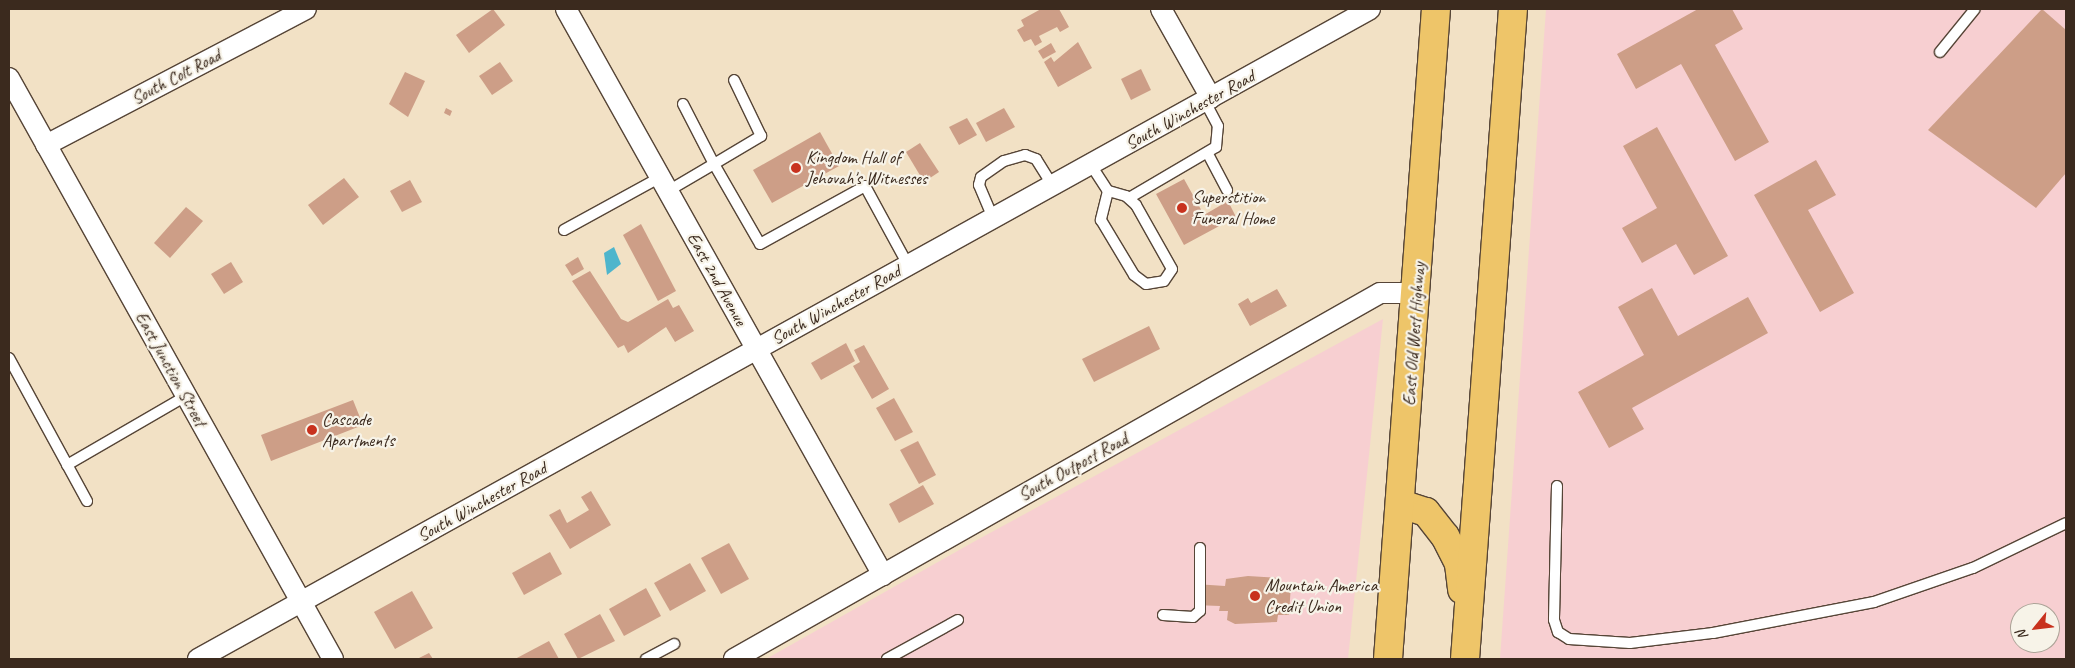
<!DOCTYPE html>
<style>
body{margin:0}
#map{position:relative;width:2075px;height:668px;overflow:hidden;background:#f2e1c5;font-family:Caveat,sans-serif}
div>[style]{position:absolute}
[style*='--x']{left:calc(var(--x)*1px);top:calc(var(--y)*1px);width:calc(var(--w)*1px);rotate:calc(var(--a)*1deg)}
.built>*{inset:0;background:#f7cfd1}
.water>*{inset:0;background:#4eb5cc}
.building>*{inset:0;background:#cd9e87}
.roads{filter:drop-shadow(1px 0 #564537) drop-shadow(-1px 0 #564537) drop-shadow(0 1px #564537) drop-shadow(0 -1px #564537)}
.service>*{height:10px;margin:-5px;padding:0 5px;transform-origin:5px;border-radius:5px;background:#fff}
.minor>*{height:20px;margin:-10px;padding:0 10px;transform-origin:10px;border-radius:10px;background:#fff}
.primary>*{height:28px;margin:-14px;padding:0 14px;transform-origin:14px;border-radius:14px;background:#eec569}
.dots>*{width:14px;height:14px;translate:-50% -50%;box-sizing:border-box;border:2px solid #f7f3e8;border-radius:50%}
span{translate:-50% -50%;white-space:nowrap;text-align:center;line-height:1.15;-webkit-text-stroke:4.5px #f7f3e8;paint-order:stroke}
.street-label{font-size:18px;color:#3b2a1e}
.poi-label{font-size:18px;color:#3b2a1e}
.left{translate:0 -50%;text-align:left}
.frame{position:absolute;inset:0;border:10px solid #3b2a1e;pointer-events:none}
.north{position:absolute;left:2010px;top:603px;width:50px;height:50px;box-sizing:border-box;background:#f7f3e8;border:1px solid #aca397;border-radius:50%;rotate:241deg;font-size:14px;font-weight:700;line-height:20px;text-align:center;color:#3b2a1e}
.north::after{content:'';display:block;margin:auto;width:18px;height:22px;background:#c8321e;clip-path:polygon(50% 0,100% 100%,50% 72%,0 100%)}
</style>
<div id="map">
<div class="built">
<i style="clip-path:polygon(evenodd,1546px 9px,2066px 9px,2066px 659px,1500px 659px,1546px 9px,2020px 613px,2050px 613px,2050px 643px,2020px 643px,2020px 613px)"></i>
<i style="clip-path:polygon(1383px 319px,1348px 659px,766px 659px,977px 540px)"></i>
</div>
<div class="water">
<i style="clip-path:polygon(614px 247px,621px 264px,607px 275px,604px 253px)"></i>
</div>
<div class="building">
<i style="clip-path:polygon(493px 9px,505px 25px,469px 53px,456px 35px)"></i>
<i style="clip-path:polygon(1041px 9px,1059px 9px,1069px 27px,1060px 32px,1057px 27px,1039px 36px,1042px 42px,1035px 46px,1031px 39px,1024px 42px,1017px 30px,1024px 26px,1021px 20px)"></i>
<i style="clip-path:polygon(1698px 9px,1732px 9px,1743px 29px,1715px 45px,1769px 142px,1735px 161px,1681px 64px,1636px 89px,1617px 54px)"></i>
<i style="clip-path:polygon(2042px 9px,2066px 30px,2066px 173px,2036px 208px,1928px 130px)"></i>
<i style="clip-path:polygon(1078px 42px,1092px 68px,1058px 87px,1044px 62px,1051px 57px,1054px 62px)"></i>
<i style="clip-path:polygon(1051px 43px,1056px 52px,1043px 59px,1038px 51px)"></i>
<i style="clip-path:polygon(500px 62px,513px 81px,492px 95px,479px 76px)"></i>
<i style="clip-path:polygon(1141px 69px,1151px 90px,1131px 100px,1121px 79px)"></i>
<i style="clip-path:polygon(405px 72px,425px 81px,408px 117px,389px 104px)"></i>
<i style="clip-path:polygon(446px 108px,452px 111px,450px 116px,444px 113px)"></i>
<i style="clip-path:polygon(1004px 108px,1015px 127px,986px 142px,976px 123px)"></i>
<i style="clip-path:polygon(967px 118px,977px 135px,959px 145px,949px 127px)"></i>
<i style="clip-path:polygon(1657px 127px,1728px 256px,1694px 275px,1676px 244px,1642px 263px,1622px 228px,1657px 208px,1623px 146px)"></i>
<i style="clip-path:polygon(820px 132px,839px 166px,772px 203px,753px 170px)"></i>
<i style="clip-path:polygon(920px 143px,939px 172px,924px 182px,906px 152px)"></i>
<i style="clip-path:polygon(1816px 160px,1836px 195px,1808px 210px,1854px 293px,1820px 312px,1754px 195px)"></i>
<i style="clip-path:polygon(344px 178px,359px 197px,323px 225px,308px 205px)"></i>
<i style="clip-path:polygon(1184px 179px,1204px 215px,1228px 201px,1236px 217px,1184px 245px,1156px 194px)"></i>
<i style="clip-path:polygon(410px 180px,422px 202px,402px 212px,390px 191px)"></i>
<i style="clip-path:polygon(186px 207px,203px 221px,170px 258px,154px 243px)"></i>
<i style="clip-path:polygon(641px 224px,676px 291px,658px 301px,623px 235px)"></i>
<i style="clip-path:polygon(578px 257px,584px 269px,572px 276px,565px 265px)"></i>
<i style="clip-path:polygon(231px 262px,243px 282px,224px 294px,211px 274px)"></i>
<i style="clip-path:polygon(590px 271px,621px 319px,628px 322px,668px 299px,673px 308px,679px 305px,694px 331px,675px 342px,666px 327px,628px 353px,624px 345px,618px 348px,572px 281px)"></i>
<i style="clip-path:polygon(1652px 288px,1678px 336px,1748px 297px,1768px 333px,1632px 408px,1644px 429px,1609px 448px,1578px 392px,1644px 355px,1618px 307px)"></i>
<i style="clip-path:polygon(1277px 289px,1287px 306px,1250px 326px,1238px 304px,1248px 298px,1251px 303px)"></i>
<i style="clip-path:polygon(1149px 326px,1160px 349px,1094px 382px,1082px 359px)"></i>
<i style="clip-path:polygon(846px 343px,855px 361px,821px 380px,811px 363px)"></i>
<i style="clip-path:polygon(864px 345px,889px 389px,872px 399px,853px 366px,860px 362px,854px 350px)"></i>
<i style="clip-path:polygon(894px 398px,913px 432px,895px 441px,876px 408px)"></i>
<i style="clip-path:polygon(353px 400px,363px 425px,271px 461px,261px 435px)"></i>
<i style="clip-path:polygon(918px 441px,936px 475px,919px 484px,900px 450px)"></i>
<i style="clip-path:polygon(923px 485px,934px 504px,899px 523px,889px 504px)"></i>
<i style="clip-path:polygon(591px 491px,611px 525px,570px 549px,549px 515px,560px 509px,567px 523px,589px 510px,581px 497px)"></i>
<i style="clip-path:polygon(729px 543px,749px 579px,721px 594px,701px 558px)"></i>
<i style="clip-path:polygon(550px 552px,562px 574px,524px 595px,512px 573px)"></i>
<i style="clip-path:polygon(690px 563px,706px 591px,670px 611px,654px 583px)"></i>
<i style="clip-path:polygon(1248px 576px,1279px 578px,1280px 584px,1291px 584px,1289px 615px,1278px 615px,1277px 622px,1235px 624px,1227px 620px,1228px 611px,1219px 611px,1220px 606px,1194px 605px,1195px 584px,1225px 586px,1226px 579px)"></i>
<i style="clip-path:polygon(646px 588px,661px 616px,624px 636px,609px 609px)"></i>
<i style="clip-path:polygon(412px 591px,433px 628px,395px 649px,374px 612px)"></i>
<i style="clip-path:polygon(600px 614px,615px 641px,578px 659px,564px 634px)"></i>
<i style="clip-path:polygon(549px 641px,559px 659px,515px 659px)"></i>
<i style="clip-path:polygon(429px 653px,433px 659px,417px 659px)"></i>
</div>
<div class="roads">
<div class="service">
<i style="--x:1940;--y:52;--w:55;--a:-50.9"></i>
<i style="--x:683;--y:104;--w:68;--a:62.7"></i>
<i style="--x:714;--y:164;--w:55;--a:-30.8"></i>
<i style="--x:761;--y:136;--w:62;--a:-115.7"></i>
<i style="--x:1208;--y:154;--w:41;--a:62.2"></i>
<i style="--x:1091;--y:165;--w:31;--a:57"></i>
<i style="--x:1108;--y:191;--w:30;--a:104"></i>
<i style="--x:1101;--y:220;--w:64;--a:59"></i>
<i style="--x:1134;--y:275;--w:15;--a:37"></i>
<i style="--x:1146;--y:284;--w:18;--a:-9"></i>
<i style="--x:1164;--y:281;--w:14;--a:-56"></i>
<i style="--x:1172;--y:269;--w:73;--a:-119.4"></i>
<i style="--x:1136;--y:205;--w:13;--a:-138"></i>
<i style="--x:1126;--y:196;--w:19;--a:-164"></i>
<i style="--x:668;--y:191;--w:53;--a:-30.4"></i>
<i style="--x:714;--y:164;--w:92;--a:60.1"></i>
<i style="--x:760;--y:244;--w:120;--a:-28.9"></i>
<i style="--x:865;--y:186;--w:90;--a:61.4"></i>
<i style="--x:1129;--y:198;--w:101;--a:-30.4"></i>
<i style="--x:1216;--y:147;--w:21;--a:-85"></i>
<i style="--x:1218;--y:126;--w:27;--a:-118"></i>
<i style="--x:993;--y:218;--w:36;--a:-113"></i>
<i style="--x:979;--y:185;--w:8;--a:-76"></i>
<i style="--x:981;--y:177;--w:28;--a:-35"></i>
<i style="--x:1004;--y:161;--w:22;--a:-16"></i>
<i style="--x:1025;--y:155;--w:12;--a:20"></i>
<i style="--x:1036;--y:159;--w:32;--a:58"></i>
<i style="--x:564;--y:230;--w:111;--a:-28.7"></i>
<i style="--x:9;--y:358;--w:163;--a:61.4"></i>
<i style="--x:67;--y:465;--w:138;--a:-30.1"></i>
<i style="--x:1557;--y:486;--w:134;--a:91.3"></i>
<i style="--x:1554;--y:620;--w:13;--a:72"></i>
<i style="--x:1558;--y:632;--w:13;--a:32"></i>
<i style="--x:1569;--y:639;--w:61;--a:3.8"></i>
<i style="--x:1630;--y:643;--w:84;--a:-6.9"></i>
<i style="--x:1713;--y:633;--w:164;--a:-10.9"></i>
<i style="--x:1874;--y:602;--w:105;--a:-19"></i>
<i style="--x:1973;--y:568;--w:103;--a:-25.8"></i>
<i style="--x:1163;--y:615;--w:30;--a:4"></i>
<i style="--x:1193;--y:617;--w:9;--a:-41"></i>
<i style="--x:1200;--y:611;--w:63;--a:-90"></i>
<i style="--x:646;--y:659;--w:32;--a:-28"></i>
<i style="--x:887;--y:659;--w:81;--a:-28.8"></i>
</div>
<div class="minor">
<i style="--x:566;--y:9;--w:649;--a:60.75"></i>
<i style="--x:1161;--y:9;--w:102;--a:60.7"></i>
<i style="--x:9;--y:78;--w:665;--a:60.85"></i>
<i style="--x:46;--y:145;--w:293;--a:-27.6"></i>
<i style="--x:198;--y:659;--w:1340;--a:-29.01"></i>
<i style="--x:734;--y:659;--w:742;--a:-29.53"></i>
<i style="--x:1380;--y:293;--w:38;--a:0"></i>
</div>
<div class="primary">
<i style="--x:1401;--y:504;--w:26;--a:18"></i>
<i style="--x:1426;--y:512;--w:31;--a:52"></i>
<i style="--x:1445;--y:536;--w:31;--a:63"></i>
<i style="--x:1459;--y:564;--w:26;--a:83"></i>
<i style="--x:1388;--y:659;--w:652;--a:-85.78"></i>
<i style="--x:1465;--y:659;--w:652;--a:-85.78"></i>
</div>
</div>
<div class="dots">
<i style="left:796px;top:168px;background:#c8321e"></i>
<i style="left:1182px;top:208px;background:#c8321e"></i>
<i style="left:312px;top:430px;background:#c8321e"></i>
<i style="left:1255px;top:596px;background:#c8321e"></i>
</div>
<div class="street-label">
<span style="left:176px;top:77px;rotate:-28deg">South Colt Road</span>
<span style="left:1190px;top:110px;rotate:-29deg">South Winchester Road</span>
<span style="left:717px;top:279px;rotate:61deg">East 2nd Avenue</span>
<span style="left:836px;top:305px;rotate:-29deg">South Winchester Road</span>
<span style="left:1414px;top:334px;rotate:-86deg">East Old West Highway</span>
<span style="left:171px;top:369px;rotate:61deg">East Junction Street</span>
<span style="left:1073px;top:467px;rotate:-29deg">South Outpost Road</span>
<span style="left:482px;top:502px;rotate:-29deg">South Winchester Road</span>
</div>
<div class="poi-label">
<span class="left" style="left:806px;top:168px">Kingdom Hall of<br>Jehovah's Witnesses</span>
<span class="left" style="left:1192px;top:208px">Superstition<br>Funeral Home</span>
<span class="left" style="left:322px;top:430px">Cascade<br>Apartments</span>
<span class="left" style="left:1265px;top:596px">Mountain America<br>Credit Union</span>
</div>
<div class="frame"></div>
<div class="north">N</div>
</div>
